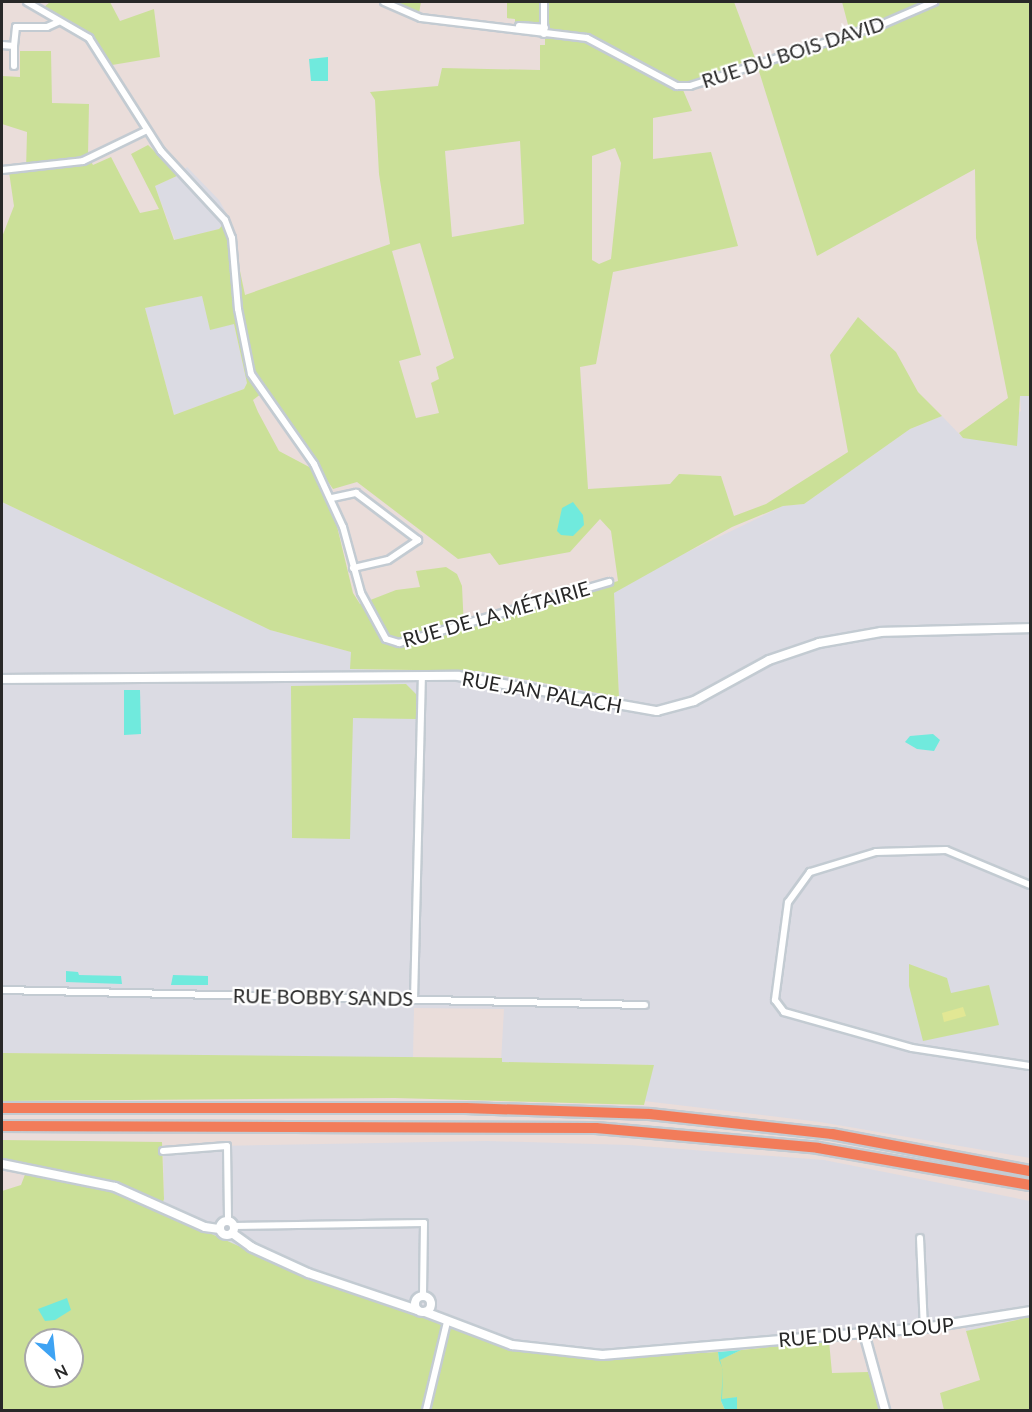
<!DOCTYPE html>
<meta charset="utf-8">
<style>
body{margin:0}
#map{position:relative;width:1032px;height:1412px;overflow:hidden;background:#eaddda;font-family:Lato,sans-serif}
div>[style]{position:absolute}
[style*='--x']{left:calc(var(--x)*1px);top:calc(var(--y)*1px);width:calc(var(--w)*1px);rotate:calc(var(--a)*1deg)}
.industrial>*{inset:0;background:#dbdbe3}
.green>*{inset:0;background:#cbe098}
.pitch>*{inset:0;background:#e2e794}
.water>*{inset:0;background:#70eadd}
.roads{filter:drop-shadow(2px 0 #c3cbd2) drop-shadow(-2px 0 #c3cbd2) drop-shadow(0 2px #c3cbd2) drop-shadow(0 -2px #c3cbd2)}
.minor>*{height:6px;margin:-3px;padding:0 3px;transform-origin:3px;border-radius:3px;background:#fff}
.tertiary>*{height:8px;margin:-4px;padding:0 4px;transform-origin:4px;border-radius:4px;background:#fff}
.tertiary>.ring{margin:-4px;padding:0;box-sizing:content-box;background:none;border:8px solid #fff;border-radius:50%}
.trunk>*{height:10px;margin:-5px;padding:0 5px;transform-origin:5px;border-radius:5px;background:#f27c5a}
span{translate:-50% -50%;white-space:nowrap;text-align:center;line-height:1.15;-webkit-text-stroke:4.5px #fff;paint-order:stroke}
.street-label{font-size:20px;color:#282828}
.frame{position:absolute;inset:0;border:3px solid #282828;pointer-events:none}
.north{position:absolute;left:24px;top:1328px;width:60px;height:60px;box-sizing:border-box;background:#fff;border:2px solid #a9a9a9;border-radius:50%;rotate:153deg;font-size:16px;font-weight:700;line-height:24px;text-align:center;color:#282828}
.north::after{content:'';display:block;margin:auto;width:21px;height:27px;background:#3ea3f3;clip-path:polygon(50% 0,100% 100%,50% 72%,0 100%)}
</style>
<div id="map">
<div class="industrial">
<i style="clip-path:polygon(187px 167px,219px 200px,229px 218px,219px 229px,175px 240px,155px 186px,179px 175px)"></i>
<i style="clip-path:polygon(202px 296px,234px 324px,247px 383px,244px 389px,174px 415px,145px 308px)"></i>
<i style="clip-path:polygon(1020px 396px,1030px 396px,1030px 1158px,820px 1122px,644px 1101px,653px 1065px,501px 1062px,504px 1009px,414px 1008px,413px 1058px,2px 1053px,2px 502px,270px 630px,351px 652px,351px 669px,478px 671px,619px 697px,614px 593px,673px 559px,783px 506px,804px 504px,910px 429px,942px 416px,963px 438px,1021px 411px)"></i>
<i style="clip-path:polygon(487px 1141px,629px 1145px,824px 1160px,1030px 1201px,1030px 1317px,966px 1331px,964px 1319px,828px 1332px,829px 1341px,718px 1352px,615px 1358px,553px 1355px,522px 1350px,395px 1310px,242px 1250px,159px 1211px,164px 1199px,163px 1147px)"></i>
</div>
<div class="green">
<i style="clip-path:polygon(50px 2px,110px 2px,120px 21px,154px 9px,160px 57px,112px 65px,92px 36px,44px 7px)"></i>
<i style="clip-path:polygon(394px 2px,421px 2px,419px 13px,409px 9px)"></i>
<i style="clip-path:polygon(evenodd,507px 2px,734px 2px,755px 58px,688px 83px,683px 90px,692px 111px,653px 118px,653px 159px,711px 152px,738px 246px,613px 272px,596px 364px,580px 367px,588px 489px,670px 484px,679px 474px,721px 476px,734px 516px,766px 504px,848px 452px,830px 355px,858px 317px,896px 352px,918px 392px,942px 416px,910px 429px,804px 504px,783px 506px,732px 527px,614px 593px,619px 697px,478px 671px,350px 669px,351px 652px,270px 630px,2px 502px,2px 237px,14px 206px,9px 172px,26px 170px,27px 132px,2px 124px,2px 76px,20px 77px,20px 51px,51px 51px,52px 103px,89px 104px,88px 156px,93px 165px,111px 157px,140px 213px,159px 209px,131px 154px,148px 145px,179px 175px,155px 186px,174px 240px,219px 229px,229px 218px,245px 295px,390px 244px,379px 174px,375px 100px,370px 92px,438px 86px,442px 68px,540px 70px,540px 45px,545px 45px,545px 29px,515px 28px,515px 19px,507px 18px,507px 2px,520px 141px,524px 224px,452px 237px,445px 151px,520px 141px,507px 2px,615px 148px,621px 163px,611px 259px,599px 264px,592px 260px,592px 156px,615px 148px,507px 2px,420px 243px,454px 358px,436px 367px,439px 379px,431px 383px,439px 413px,416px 418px,399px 361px,421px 355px,392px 251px,420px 243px,507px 2px,202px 296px,210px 330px,234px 324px,247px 383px,244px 389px,174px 415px,145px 308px,202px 296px,507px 2px,266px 390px,333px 489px,357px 482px,458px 559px,490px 553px,499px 565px,570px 552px,600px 519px,611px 531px,618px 581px,464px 629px,462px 586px,457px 574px,446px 567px,416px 571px,420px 587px,396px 590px,360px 604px,353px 593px,336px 522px,313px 469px,279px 451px,258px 412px,253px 400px,266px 390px)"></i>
<i style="clip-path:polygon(842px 2px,1030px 2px,1030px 396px,1020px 396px,1017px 446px,963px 438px,959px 433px,1008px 398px,976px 238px,975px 169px,817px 256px,757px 65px,851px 36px)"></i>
<i style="clip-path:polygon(406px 684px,417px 695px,416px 719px,353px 718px,350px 839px,292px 838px,291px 686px)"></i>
<i style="clip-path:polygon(909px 964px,947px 978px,951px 993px,989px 985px,999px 1025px,923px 1041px,909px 986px)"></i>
<i style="clip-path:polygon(2px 1053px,502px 1058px,502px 1062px,654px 1065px,644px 1105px,395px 1098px,2px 1101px)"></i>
<i style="clip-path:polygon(evenodd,2px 1140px,162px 1142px,164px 1199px,160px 1211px,317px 1281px,522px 1350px,615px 1358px,718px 1352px,719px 1360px,741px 1350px,829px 1341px,832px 1373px,868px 1372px,881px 1410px,737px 1410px,737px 1397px,721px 1401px,725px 1410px,2px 1410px,2px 1191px,21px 1185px,29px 1164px,2px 1159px,2px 1140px,36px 1340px,72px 1340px,72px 1376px,36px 1376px,36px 1340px)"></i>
<i style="clip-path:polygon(1030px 1317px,1030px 1410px,944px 1410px,940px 1393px,980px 1380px,966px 1331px)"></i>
</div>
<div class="pitch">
<i style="clip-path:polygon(963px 1007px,966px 1016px,944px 1022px,942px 1013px)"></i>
</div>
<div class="water">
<i style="clip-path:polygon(328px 57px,328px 81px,311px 81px,309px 59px)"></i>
<i style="clip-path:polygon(573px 502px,583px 515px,584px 525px,573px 536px,561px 535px,557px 531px,562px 508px)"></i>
<i style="clip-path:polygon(124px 690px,140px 690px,141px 734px,124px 735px)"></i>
<i style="clip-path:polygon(933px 734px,940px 740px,934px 751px,917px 749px,905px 742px,910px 736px)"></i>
<i style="clip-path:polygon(66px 971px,78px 972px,79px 975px,121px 976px,122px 984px,66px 982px)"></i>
<i style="clip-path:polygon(173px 975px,208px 976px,208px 985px,171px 985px)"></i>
<i style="clip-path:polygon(67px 1298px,71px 1310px,55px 1320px,45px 1321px,38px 1309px)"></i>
<i style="clip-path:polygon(741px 1350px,720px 1360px,723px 1371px,722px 1399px,737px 1397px,737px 1410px,725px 1410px,721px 1401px,723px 1370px,719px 1360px,718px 1352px)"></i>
</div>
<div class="roads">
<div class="minor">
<i style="--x:27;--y:2;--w:72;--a:30.1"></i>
<i style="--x:89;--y:38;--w:134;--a:57.5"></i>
<i style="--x:161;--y:151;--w:94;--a:47.2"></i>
<i style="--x:225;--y:220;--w:19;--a:69"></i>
<i style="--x:232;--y:238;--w:71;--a:85.2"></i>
<i style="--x:238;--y:309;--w:66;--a:78.7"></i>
<i style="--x:251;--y:374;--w:110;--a:55"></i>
<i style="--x:314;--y:464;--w:69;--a:65.3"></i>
<i style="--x:343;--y:527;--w:68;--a:74.7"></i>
<i style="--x:361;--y:593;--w:52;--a:61.5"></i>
<i style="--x:386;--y:639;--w:14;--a:17"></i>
<i style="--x:399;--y:643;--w:219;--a:-16.2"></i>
<i style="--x:384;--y:2;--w:40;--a:23.4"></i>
<i style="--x:421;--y:18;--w:167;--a:6.9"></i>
<i style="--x:587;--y:38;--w:102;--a:28.1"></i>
<i style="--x:677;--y:86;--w:13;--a:0"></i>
<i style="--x:690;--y:86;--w:203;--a:-17.8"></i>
<i style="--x:883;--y:24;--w:56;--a:-23.3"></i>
<i style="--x:544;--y:2;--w:32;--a:90"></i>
<i style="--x:519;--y:26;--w:26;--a:4"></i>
<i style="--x:2;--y:45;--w:12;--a:5"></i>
<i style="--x:14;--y:46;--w:19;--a:-84"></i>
<i style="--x:16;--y:27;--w:31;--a:0"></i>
<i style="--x:47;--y:27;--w:12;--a:-24"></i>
<i style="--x:14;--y:66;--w:20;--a:-90"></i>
<i style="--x:2;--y:170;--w:81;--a:-6.3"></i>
<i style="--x:83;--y:161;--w:71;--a:-25.8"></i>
<i style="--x:332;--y:498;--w:25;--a:-12"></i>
<i style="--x:356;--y:493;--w:78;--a:37.2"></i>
<i style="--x:418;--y:540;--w:36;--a:146"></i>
<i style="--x:388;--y:560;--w:36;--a:167"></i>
<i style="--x:1030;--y:885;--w:91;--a:-157.4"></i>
<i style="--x:946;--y:850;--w:70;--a:178.4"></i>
<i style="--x:876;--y:852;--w:69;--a:163.1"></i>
<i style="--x:810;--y:872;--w:37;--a:126"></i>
<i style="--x:788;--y:902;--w:99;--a:97.6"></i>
<i style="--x:775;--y:1000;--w:15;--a:53"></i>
<i style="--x:784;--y:1012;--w:133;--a:15.7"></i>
<i style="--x:912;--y:1048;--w:119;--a:8.7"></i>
<i style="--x:2;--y:990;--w:643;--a:1.34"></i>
<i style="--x:414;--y:1000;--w:324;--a:-88.6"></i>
<i style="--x:163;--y:1151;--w:64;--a:-4.5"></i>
<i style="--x:227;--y:1146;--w:75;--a:89.2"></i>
<i style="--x:234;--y:1226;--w:190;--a:-0.9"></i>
<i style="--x:424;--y:1223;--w:72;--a:90.8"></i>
<i style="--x:920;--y:1238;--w:90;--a:87.5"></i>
<i style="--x:426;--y:1410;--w:90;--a:-76.6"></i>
</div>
<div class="tertiary">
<i style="--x:2;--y:679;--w:456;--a:-0.4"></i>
<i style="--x:458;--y:676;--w:202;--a:10"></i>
<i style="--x:657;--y:711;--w:38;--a:-15"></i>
<i style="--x:694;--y:701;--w:85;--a:-28.7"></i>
<i style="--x:769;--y:660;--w:53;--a:-18.8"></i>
<i style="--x:819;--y:643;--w:63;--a:-10.1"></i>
<i style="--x:881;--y:632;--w:149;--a:-1.5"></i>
<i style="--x:2;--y:1164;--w:115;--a:11.5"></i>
<i style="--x:115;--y:1187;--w:98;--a:24"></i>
<i style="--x:205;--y:1227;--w:15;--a:8"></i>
<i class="ring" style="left:220px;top:1221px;width:6px;height:6px"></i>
<i style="--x:232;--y:1233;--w:24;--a:36"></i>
<i style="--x:251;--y:1247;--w:63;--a:24.5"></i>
<i style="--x:308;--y:1273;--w:115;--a:18.7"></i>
<i class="ring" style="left:415px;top:1296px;width:8px;height:8px"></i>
<i style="--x:425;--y:1312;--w:93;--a:20.8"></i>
<i style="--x:512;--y:1345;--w:91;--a:6.3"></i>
<i style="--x:602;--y:1355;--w:323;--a:-4.8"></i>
<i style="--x:924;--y:1328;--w:107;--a:-9.1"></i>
<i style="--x:864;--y:1333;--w:80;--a:74.7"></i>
</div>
<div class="trunk">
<i style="--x:2;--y:1108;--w:464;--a:0"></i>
<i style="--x:466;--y:1108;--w:184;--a:1.9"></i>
<i style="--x:650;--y:1114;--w:183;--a:6.3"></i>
<i style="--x:832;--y:1134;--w:201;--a:10.6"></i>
<i style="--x:2;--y:1126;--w:594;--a:0.19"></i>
<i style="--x:596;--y:1128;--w:223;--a:5.1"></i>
<i style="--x:818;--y:1148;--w:215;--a:9.9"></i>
</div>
</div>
<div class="street-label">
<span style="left:793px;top:52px;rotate:-18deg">RUE DU BOIS DAVID</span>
<span style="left:496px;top:614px;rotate:-16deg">RUE DE LA MÉTAIRIE</span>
<span style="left:542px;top:692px;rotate:10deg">RUE JAN PALACH</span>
<span style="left:323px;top:997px;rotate:1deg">RUE BOBBY SANDS</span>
<span style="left:866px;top:1332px;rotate:-5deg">RUE DU PAN LOUP</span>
</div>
<div class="frame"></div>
<div class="north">N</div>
</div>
